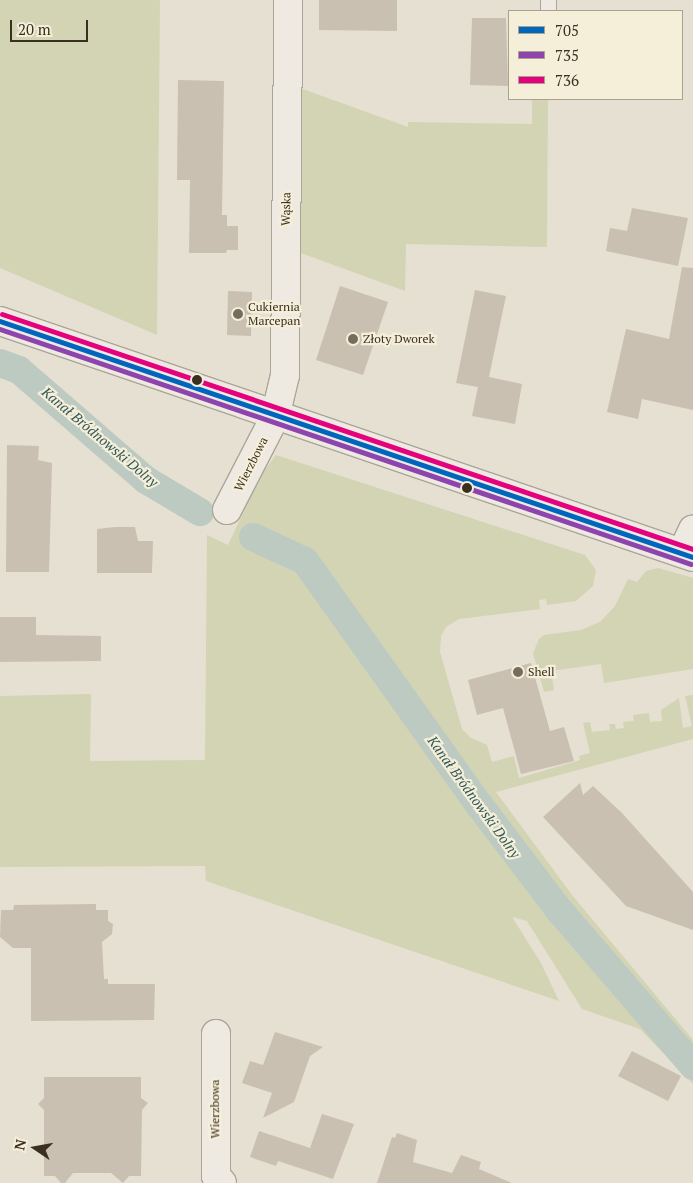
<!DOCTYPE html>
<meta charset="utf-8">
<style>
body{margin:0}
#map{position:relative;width:693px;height:1183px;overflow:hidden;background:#e5e0d1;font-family:"PT Serif",serif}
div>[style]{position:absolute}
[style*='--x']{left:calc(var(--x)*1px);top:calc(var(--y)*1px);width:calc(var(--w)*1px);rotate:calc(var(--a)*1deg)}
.green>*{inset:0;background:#d2d4b4}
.canal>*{height:28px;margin:-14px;padding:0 14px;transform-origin:14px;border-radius:14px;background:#bccac2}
.building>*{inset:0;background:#c9c0b2}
.roads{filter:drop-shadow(1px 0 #aba599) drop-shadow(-1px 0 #aba599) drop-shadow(0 1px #aba599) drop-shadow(0 -1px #aba599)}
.service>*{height:15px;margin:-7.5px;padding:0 7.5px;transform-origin:7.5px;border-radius:7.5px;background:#eeeae2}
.minor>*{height:28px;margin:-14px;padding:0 14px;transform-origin:14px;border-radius:14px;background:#eeeae2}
.secondary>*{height:28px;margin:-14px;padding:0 14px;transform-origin:14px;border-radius:14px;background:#eeeae2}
.bus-1>*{height:5px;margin:-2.5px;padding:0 2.5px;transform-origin:2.5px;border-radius:2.5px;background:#0065bd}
.bus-2>*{height:5px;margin:-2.5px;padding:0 2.5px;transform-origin:2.5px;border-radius:2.5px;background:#8e44ad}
.bus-3>*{height:5px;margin:-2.5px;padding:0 2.5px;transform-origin:2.5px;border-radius:2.5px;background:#e5007d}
.dots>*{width:14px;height:14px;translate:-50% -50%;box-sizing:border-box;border:2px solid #f5eed9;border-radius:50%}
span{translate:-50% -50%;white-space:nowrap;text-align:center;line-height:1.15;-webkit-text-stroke:4.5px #f5eed9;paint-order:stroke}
.street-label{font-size:12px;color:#3a2f21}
.poi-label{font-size:12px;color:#3a2f21}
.left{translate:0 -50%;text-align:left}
.water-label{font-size:14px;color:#315959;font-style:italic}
.legend{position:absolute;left:508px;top:10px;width:175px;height:90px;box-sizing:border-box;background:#f5eed9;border:1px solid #aaa28f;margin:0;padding:6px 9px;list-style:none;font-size:15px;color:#3a2f21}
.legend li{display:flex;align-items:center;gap:10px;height:25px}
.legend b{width:25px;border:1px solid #aaa28f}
.north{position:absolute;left:10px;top:1123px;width:50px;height:50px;-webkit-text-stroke:4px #f5eed9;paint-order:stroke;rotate:282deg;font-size:14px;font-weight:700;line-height:20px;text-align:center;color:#3a2f21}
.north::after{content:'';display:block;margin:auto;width:18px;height:22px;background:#3a2f21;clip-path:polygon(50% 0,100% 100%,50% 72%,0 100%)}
.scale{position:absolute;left:10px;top:20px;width:78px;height:22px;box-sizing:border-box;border:2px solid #3a2f21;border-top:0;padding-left:6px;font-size:15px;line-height:18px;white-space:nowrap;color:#3a2f21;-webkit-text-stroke:4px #f5eed9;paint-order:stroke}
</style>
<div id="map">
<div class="green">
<i style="clip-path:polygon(0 0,160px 0,157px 335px,0 268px)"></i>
<i style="clip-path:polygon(300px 88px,408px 127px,408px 122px,532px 124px,532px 99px,548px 99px,547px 247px,406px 244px,405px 291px,298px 252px)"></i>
<i style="clip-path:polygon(276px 455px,585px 555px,596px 570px,593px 586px,576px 601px,547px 605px,546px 599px,539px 600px,540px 609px,459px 619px,446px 627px,441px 636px,440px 652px,462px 729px,471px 738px,487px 745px,492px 762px,514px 756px,519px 778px,580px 760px,579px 756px,590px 753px,583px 723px,590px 722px,592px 732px,610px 730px,609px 724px,615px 724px,616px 729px,624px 728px,623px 722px,634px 721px,633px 715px,649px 713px,650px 722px,662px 721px,661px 710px,679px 698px,683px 728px,692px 726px,685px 696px,693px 695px,693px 739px,496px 792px,572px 895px,693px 1040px,693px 1084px,640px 1029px,582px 1009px,527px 921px,512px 917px,541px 963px,559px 1001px,206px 881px,205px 866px,0 867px,0 696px,91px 694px,90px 761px,205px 760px,207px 535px,228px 545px,261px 475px)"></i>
<i style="clip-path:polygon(658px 568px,693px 578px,693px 669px,604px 683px,601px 664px,551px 671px,554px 690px,544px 692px,533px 653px,539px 639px,544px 635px,581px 630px,600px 622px,615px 606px,628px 579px,637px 582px,646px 571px)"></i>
</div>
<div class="canal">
<i style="--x:0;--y:363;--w:20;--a:20"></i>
<i style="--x:19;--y:370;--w:168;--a:40.9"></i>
<i style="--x:146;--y:480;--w:63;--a:30.7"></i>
<i style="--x:253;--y:537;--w:57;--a:24.8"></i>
<i style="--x:305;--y:561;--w:301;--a:54.5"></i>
<i style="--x:480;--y:806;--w:131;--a:52.8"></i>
<i style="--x:559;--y:910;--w:206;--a:49.3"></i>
</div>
<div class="building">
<i style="clip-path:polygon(319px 0,397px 0,397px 31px,319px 30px)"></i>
<i style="clip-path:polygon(472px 18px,506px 18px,508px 86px,470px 85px)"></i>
<i style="clip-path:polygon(178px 80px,224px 81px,222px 215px,227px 215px,227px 226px,238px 226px,238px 250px,227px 250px,226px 253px,189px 253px,190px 180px,177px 180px)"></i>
<i style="clip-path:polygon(632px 208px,688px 218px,678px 266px,606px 251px,610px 228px,627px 231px)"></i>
<i style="clip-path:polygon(682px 267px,693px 268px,693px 410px,642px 399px,638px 419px,607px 412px,626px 329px,669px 339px)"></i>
<i style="clip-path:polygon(340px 286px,388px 302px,363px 375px,316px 360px)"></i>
<i style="clip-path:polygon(475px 290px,506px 296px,489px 377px,522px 384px,515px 424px,472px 416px,478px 387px,456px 383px)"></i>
<i style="clip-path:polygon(228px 291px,252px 292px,251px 336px,227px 335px)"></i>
<i style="clip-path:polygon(7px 445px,39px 446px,38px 460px,52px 463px,49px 572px,6px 572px)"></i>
<i style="clip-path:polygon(115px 527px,135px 527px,138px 541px,153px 541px,152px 573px,97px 573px,97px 529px)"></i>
<i style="clip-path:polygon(0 617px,36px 617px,36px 635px,101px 636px,101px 661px,0 662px)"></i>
<i style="clip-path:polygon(531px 663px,550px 731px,564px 727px,574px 761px,521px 774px,503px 708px,477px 715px,468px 680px)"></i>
<i style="clip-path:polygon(580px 783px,583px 795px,593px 786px,622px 813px,693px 892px,693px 930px,626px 906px,543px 817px)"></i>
<i style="clip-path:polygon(96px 904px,96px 910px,108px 910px,108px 921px,113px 924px,112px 934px,102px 942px,104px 979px,108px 979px,108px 984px,155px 984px,154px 1020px,31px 1021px,31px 948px,13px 948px,0 937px,1px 910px,13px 910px,14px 905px)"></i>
<i style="clip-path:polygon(275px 1032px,323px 1047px,310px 1056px,294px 1102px,263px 1118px,272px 1093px,242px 1083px,250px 1061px,263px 1065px)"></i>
<i style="clip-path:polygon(632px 1051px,681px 1076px,668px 1101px,618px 1076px)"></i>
<i style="clip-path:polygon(44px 1077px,141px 1077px,141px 1098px,148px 1103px,142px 1110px,141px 1176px,129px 1176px,123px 1183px,111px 1173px,73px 1173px,65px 1183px,61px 1183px,55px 1176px,44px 1176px,44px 1110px,38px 1104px,44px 1098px)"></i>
<i style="clip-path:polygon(322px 1114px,354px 1124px,333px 1179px,278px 1161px,276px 1166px,250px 1157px,259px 1131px,310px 1148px)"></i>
<i style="clip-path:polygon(397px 1133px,417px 1140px,413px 1162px,452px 1173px,461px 1155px,481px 1162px,479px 1169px,512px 1183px,377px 1183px,392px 1137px,395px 1138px)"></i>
</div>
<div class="roads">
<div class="service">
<i style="--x:548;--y:11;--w:11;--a:-90"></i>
</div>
<div class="minor">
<i style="--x:227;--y:510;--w:105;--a:-62.7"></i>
<i style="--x:275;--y:417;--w:43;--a:-76.6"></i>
<i style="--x:285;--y:375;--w:375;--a:-89.5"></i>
<i style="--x:682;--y:553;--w:26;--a:-65"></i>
<i style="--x:216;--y:1034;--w:142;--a:90"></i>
<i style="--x:216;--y:1176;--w:9;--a:49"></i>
</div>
<div class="secondary">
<i style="--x:0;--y:321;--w:732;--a:18.81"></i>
</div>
</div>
<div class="bus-1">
<i style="--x:0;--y:321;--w:732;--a:18.81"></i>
</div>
<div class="bus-2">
<i style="--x:0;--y:329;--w:730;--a:18.78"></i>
</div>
<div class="bus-3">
<i style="--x:2;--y:314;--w:730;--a:18.78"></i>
</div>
<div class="dots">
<i style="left:238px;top:314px;background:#766d5f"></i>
<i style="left:353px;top:339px;background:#766d5f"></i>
<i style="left:197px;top:380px;background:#3a2f21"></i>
<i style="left:467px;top:488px;background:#3a2f21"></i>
<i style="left:518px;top:672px;background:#766d5f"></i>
</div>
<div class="street-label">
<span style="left:286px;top:209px;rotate:-89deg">Wąska</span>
<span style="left:251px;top:464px;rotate:-63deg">Wierzbowa</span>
<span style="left:215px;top:1109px;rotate:-90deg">Wierzbowa</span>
</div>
<div class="poi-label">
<span class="left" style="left:248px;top:314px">Cukiernia<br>Marcepan</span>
<span class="left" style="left:363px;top:339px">Złoty Dworek</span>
<span class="left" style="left:528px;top:672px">Shell</span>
</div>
<div class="water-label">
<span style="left:100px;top:437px;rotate:40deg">Kanał Bródnowski Dolny</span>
<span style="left:474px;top:797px;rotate:54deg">Kanał Bródnowski Dolny</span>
</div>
<ul class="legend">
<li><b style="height:6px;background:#0065bd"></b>705</li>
<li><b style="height:6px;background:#8e44ad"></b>735</li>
<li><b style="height:6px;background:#e5007d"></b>736</li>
</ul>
<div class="north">N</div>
<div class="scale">20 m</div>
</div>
